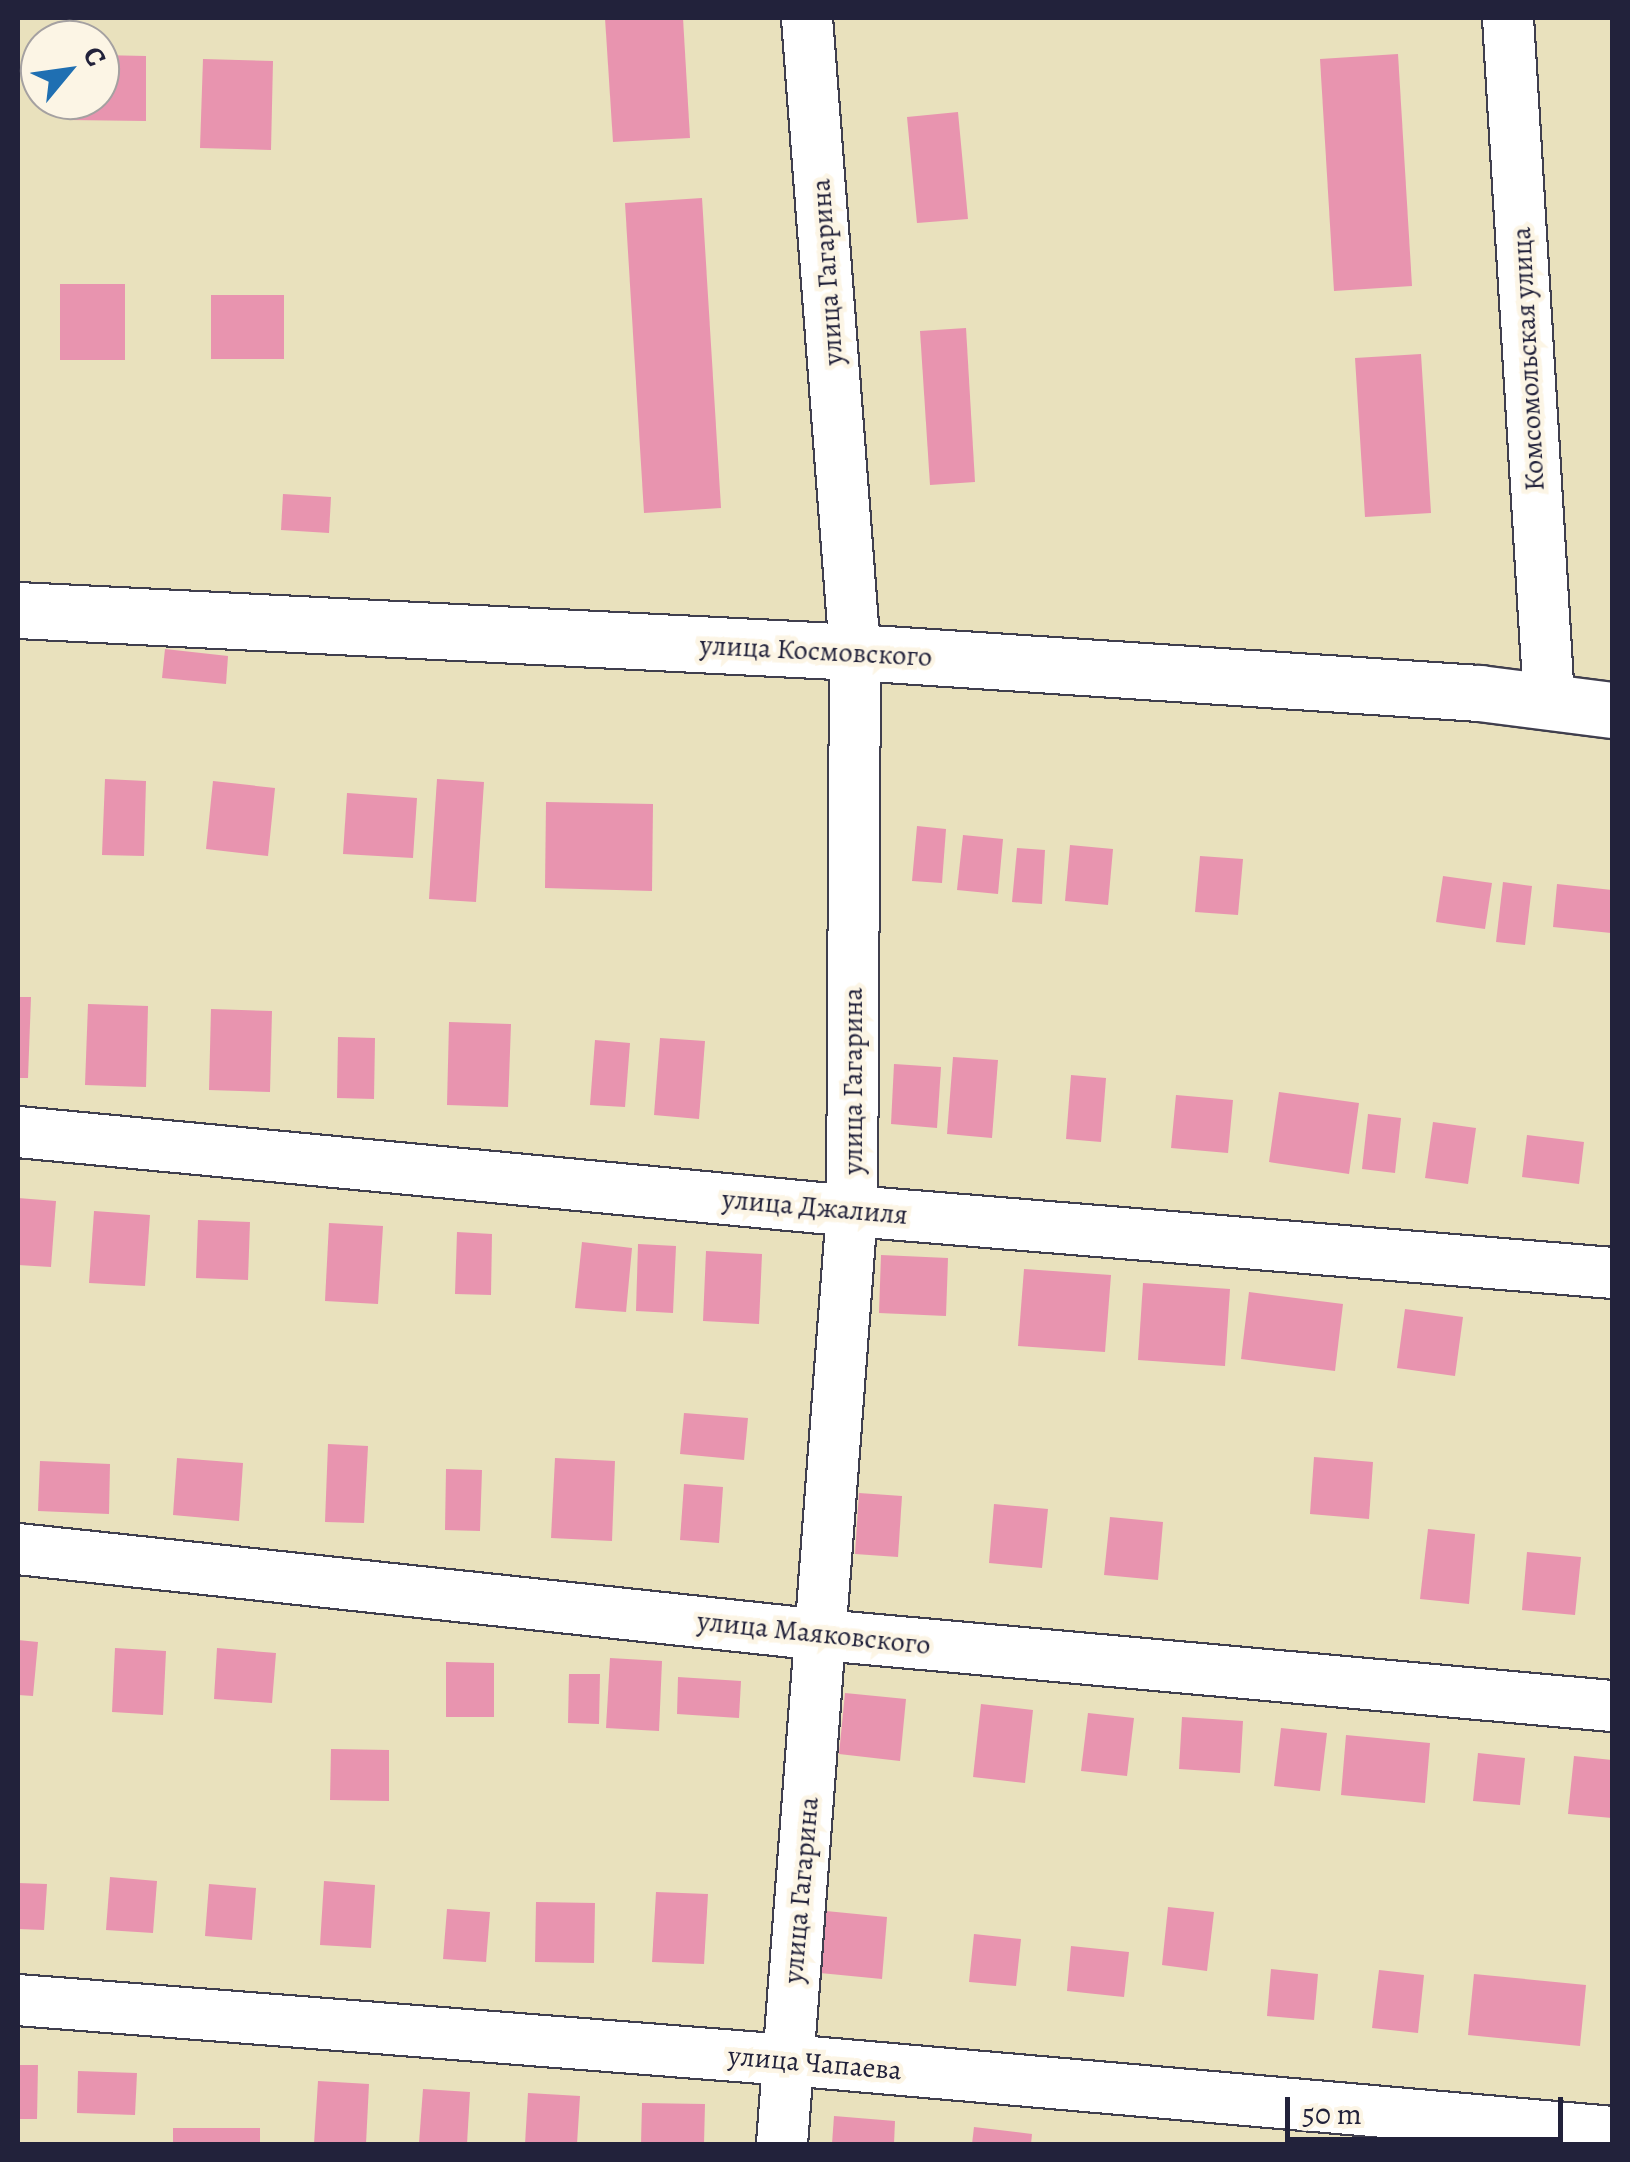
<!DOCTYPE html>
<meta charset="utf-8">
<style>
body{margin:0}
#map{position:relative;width:1630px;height:2162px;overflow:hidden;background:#e9e1bd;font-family:Alegreya,serif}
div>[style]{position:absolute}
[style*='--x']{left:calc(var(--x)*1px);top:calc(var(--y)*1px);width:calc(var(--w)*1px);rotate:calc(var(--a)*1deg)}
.building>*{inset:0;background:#e894af}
.roads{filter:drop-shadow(2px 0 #403f4e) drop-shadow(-2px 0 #403f4e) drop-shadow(0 2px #403f4e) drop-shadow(0 -2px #403f4e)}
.minor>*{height:50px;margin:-25px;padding:0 25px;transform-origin:25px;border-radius:25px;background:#fff}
.major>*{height:55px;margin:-27.5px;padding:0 27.5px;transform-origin:27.5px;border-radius:27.5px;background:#fff}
span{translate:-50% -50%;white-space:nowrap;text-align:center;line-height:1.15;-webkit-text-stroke:9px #fcf5e5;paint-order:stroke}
.street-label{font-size:28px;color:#22223b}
.frame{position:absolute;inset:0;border:20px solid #22223b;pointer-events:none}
.north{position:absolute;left:20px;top:20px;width:100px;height:100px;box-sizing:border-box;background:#fcf5e5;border:2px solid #a5a1a1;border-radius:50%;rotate:61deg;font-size:28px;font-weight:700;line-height:40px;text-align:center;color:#22223b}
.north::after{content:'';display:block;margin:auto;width:35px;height:45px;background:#1f6fb2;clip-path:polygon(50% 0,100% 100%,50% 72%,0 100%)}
.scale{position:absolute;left:1285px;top:2097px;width:278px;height:45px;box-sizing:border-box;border:5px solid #22223b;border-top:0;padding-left:12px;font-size:30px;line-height:35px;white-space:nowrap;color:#22223b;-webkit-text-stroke:8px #fcf5e5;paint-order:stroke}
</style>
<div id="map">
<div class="building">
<i style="clip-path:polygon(605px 18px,683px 18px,690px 138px,613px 142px)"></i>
<i style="clip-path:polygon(1398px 54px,1412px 286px,1334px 291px,1320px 59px)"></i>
<i style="clip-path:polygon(100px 55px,146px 56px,146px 121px,69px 120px,69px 100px,100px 100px)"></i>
<i style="clip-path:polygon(203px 59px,273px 61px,271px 150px,200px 148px)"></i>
<i style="clip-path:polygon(958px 112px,968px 219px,917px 223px,907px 117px)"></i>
<i style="clip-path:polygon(702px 198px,721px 508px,644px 513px,625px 203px)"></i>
<i style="clip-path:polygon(60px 284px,125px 284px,125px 360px,60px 360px)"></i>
<i style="clip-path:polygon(211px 295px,284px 295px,284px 359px,211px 359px)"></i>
<i style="clip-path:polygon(966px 328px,975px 482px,930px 485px,920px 331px)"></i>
<i style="clip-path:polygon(1421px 354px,1431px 513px,1365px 517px,1355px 358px)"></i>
<i style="clip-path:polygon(283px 494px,331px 497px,329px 533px,281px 530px)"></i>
<i style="clip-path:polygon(165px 649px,228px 656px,226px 684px,162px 678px)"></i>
<i style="clip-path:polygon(105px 779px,146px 781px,144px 856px,102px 855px)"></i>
<i style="clip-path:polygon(437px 779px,484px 782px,476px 902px,429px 899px)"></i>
<i style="clip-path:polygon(213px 781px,275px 788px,268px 856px,206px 849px)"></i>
<i style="clip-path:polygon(347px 793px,417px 798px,413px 858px,343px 854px)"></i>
<i style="clip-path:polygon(546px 802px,653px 804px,652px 891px,545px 888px)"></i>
<i style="clip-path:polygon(917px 826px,946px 829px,942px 883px,912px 881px)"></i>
<i style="clip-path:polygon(963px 835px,1003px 839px,998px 894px,957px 890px)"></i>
<i style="clip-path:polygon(1070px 845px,1113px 849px,1108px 905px,1065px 901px)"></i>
<i style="clip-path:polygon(1017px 848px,1045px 850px,1042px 904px,1012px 902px)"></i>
<i style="clip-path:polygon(1200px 856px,1243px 859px,1238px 915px,1195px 912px)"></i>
<i style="clip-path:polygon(1443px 876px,1492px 883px,1485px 929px,1436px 922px)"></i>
<i style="clip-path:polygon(1503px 882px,1532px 886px,1525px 945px,1496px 942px)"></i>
<i style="clip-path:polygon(1557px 884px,1612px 890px,1611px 933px,1553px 927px)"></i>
<i style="clip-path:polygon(18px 997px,31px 997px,28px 1078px,18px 1078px)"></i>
<i style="clip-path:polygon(88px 1004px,148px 1006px,146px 1087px,85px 1085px)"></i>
<i style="clip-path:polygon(211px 1009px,272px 1011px,270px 1092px,209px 1090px)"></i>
<i style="clip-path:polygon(449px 1022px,511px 1024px,508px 1107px,447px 1105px)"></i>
<i style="clip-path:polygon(338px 1037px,375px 1038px,374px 1099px,337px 1098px)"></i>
<i style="clip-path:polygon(660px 1038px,705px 1041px,699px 1119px,654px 1115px)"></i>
<i style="clip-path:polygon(595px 1040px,630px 1043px,625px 1107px,590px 1105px)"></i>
<i style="clip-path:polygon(953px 1057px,998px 1060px,992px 1138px,947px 1134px)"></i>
<i style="clip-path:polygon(894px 1064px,941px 1067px,937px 1128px,891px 1124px)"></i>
<i style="clip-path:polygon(1071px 1075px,1106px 1078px,1101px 1142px,1066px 1139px)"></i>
<i style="clip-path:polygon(1279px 1092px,1359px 1103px,1349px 1174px,1269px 1162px)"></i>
<i style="clip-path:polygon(1176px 1095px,1233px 1100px,1228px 1153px,1171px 1148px)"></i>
<i style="clip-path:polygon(1368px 1114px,1401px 1118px,1395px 1173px,1362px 1169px)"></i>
<i style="clip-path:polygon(1433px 1122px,1476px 1128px,1468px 1184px,1425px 1178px)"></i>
<i style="clip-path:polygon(1527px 1135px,1584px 1142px,1579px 1184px,1522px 1177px)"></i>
<i style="clip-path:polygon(18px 1198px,56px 1201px,51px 1267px,18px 1265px)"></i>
<i style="clip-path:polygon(94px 1211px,150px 1215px,145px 1286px,89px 1283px)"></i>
<i style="clip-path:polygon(198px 1220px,250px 1222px,248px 1280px,196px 1278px)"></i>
<i style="clip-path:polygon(329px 1223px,383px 1226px,378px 1304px,325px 1301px)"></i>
<i style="clip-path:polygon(457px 1232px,492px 1234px,491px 1295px,455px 1294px)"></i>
<i style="clip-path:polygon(582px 1242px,632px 1248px,626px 1312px,575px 1308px)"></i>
<i style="clip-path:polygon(638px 1244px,676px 1246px,673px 1313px,636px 1311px)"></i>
<i style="clip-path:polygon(706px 1251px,762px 1254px,759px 1324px,703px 1321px)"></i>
<i style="clip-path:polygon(881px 1255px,948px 1258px,946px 1316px,879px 1313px)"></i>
<i style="clip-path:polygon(1024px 1269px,1111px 1275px,1105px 1352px,1018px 1346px)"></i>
<i style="clip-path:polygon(1143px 1283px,1230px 1289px,1225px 1366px,1138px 1360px)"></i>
<i style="clip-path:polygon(1249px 1292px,1343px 1304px,1335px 1371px,1241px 1359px)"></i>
<i style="clip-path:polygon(1405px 1309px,1463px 1317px,1455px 1376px,1397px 1368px)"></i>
<i style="clip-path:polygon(684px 1413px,748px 1418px,744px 1460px,680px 1454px)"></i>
<i style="clip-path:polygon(328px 1444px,368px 1446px,364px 1523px,325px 1522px)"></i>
<i style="clip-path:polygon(1314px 1457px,1373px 1462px,1369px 1519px,1310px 1514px)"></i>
<i style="clip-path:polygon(177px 1458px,243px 1463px,239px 1521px,173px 1515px)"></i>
<i style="clip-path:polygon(555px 1458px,615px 1461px,612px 1541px,551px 1538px)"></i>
<i style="clip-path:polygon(40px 1461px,110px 1464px,109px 1514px,38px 1511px)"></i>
<i style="clip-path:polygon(446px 1469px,482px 1470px,480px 1531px,445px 1530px)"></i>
<i style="clip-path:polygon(684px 1484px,723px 1487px,719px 1543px,680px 1540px)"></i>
<i style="clip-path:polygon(859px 1493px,902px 1496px,898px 1557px,855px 1554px)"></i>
<i style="clip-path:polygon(994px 1504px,1048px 1509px,1042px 1568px,989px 1563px)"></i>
<i style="clip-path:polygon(1110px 1517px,1163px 1522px,1158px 1580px,1104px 1575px)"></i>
<i style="clip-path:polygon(1428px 1529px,1475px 1534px,1469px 1604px,1420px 1599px)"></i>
<i style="clip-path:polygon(1527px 1552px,1581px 1557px,1575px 1615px,1522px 1610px)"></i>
<i style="clip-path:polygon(18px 1640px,38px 1642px,33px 1696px,18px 1695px)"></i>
<i style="clip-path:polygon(115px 1648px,166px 1651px,163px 1715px,112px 1712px)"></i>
<i style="clip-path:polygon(217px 1648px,276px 1653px,272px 1703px,214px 1699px)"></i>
<i style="clip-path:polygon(610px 1658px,662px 1661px,659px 1731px,606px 1728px)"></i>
<i style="clip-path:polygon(446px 1662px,494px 1663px,494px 1717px,446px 1717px)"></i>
<i style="clip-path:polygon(569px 1674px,600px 1674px,599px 1724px,568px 1723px)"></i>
<i style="clip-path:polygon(678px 1677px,741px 1681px,739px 1718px,677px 1714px)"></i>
<i style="clip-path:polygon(845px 1693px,906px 1699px,900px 1761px,839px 1754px)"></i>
<i style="clip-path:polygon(981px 1704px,1033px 1710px,1025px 1783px,973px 1777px)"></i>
<i style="clip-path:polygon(1088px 1713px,1134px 1718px,1127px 1776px,1081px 1771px)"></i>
<i style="clip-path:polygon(1182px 1717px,1243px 1721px,1240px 1773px,1179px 1769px)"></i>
<i style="clip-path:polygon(1281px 1728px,1327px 1733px,1320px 1791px,1274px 1786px)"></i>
<i style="clip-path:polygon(1346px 1735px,1430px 1743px,1425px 1803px,1341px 1795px)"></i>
<i style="clip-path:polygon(331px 1749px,389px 1750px,389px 1801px,330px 1800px)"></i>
<i style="clip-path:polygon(1478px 1753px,1525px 1758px,1520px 1805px,1473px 1801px)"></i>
<i style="clip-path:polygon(1574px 1756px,1612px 1760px,1612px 1818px,1568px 1814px)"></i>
<i style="clip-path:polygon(110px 1877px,157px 1881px,153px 1933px,106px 1930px)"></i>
<i style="clip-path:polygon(324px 1881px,375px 1885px,371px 1948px,320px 1945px)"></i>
<i style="clip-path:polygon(18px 1883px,47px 1884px,44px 1930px,18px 1929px)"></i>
<i style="clip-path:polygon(209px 1884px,256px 1888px,252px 1940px,205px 1936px)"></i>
<i style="clip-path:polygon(656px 1892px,708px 1894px,704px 1964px,652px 1962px)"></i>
<i style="clip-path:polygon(536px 1902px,595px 1903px,594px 1963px,535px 1962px)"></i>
<i style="clip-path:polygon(1168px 1907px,1214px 1912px,1207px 1971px,1162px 1965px)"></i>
<i style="clip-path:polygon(447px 1909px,490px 1912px,486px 1962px,443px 1959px)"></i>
<i style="clip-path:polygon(826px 1911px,887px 1917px,882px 1979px,820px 1973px)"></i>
<i style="clip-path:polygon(974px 1934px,1021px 1939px,1016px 1986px,969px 1982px)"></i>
<i style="clip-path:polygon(1071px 1946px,1129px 1952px,1124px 1997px,1067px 1991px)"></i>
<i style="clip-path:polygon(1271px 1969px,1318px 1974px,1314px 2020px,1267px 2016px)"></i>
<i style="clip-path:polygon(1379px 1970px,1424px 1975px,1418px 2033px,1372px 2028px)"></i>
<i style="clip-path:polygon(1474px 1974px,1586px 1985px,1580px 2046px,1468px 2035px)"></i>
<i style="clip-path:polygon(18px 2065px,38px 2065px,37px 2119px,18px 2119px)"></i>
<i style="clip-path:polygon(78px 2071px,137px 2073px,135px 2115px,77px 2113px)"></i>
<i style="clip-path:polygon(318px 2081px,369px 2084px,366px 2144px,314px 2144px)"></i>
<i style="clip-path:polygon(423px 2089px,470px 2092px,467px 2144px,419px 2143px)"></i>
<i style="clip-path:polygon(528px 2093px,580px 2096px,577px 2144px,525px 2144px)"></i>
<i style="clip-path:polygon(642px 2103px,705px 2104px,704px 2144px,641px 2144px)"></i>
<i style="clip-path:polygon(834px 2116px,895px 2121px,894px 2144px,832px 2144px)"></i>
<i style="clip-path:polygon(974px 2127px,1032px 2134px,1031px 2144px,972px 2144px)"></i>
<i style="clip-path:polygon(173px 2128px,260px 2128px,260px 2144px,173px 2144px)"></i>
</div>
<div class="roads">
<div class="minor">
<i style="--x:1508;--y:18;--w:684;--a:86.56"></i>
<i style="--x:18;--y:1132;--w:838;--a:5.41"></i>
<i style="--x:852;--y:1211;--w:763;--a:4.66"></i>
<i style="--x:18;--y:1549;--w:809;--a:6.11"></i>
<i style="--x:822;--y:1635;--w:793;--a:5.14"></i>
<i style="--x:18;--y:2000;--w:772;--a:4.46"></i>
<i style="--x:788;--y:2060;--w:827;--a:4.99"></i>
<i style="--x:782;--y:2144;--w:936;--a:-85.71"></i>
<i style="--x:852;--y:1211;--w:559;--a:-89.69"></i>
<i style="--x:855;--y:652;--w:636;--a:-94.33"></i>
</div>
<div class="major">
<i style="--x:18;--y:610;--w:838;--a:2.87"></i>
<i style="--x:855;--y:652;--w:625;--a:3.76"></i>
<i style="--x:1479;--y:693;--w:134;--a:7.3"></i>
</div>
</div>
<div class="street-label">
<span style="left:827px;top:272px;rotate:-94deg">улица Гагарина</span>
<span style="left:1528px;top:359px;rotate:-93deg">Комсомольская улица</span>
<span style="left:816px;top:651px;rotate:3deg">улица Космовского</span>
<span style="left:853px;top:1081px;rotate:-90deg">улица Гагарина</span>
<span style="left:815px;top:1207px;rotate:5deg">улица Джалиля</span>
<span style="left:814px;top:1633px;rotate:6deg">улица Маяковского</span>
<span style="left:801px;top:1890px;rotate:-85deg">улица Гагарина</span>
<span style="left:815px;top:2063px;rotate:5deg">улица Чапаева</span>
</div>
<div class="frame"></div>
<div class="north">С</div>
<div class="scale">50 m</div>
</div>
